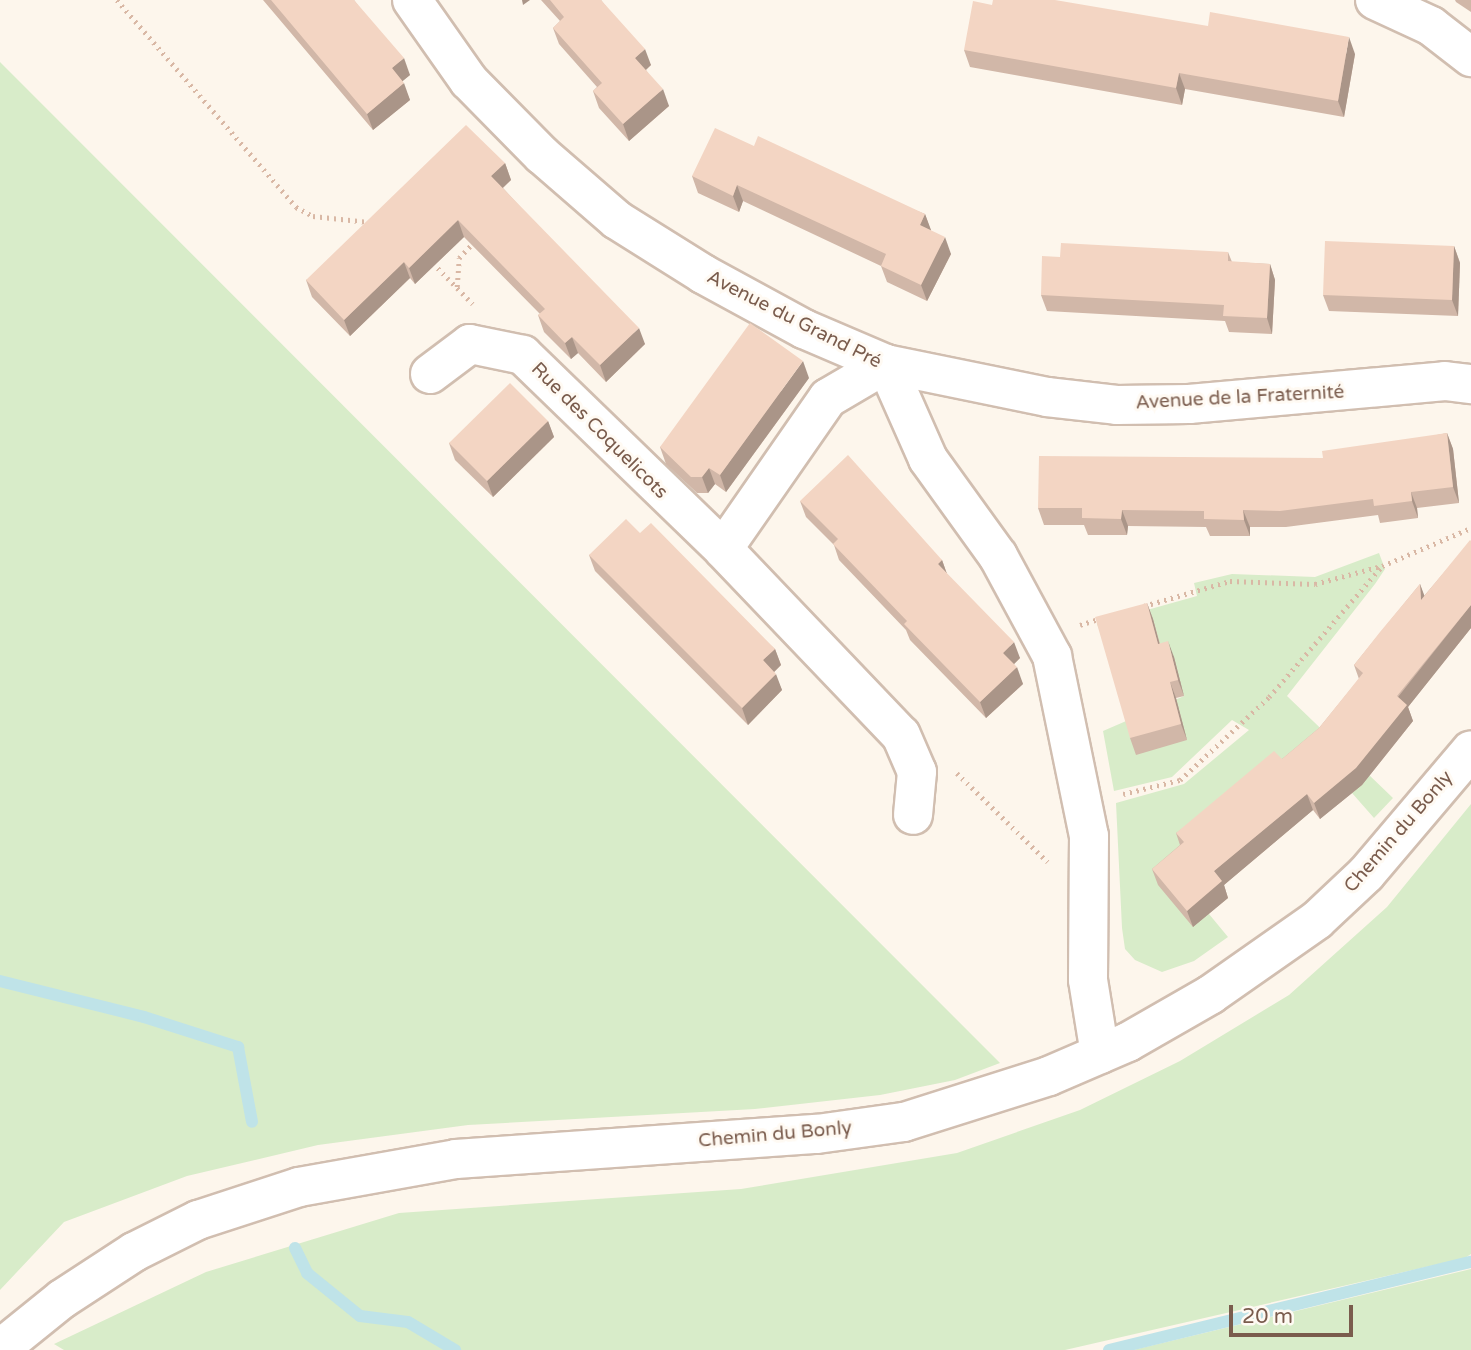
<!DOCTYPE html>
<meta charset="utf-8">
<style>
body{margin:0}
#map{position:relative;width:1471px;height:1350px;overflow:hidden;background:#fdf6ec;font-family:"Varela Round",sans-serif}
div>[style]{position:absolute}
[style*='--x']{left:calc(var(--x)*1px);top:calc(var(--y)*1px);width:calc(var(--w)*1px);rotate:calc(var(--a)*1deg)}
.green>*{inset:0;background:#d8ecc9}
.stream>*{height:12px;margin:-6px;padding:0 6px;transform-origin:6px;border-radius:6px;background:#bfe3e8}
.path>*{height:4.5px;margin-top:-2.25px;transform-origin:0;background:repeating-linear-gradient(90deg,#d9b8a5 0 2px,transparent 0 7px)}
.roads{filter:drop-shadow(2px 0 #d1beb0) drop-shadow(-2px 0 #d1beb0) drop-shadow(0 2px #d1beb0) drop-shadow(0 -2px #d1beb0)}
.minor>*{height:38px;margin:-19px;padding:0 19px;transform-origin:19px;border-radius:19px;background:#fff}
.wall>*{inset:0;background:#d1b7a8}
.shaded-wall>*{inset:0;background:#aa9588}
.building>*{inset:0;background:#f3d5c3}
span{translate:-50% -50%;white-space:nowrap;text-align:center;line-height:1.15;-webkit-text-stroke:6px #fffaf3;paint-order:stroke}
.street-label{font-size:19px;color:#7a5c4d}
.scale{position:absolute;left:1229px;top:1305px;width:124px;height:32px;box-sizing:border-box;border:4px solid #7a5c4d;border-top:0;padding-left:9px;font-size:21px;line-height:24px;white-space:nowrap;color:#7a5c4d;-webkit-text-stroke:5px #fffaf3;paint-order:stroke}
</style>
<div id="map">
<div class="green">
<i style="clip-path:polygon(0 62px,1000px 1063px,955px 1080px,880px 1095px,755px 1109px,468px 1125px,318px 1145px,187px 1176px,64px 1222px,0 1290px)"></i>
<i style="clip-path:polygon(1379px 553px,1385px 569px,1375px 584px,1287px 696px,1393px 798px,1374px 818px,1352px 793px,1281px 768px,1209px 914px,1228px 937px,1194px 961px,1162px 972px,1135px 960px,1125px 949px,1122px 928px,1116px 803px,1184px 784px,1249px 730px,1232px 720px,1172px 777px,1114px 791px,1103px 731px,1184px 696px,1101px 634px,1097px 624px,1197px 596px,1194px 583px,1232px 574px,1315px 577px)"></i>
<i style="clip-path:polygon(1471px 804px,1471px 1254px,1465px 1258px,1065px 1350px,64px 1350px,54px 1344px,206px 1272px,399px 1213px,741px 1189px,957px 1153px,1080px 1110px,1180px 1061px,1289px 995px,1387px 907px)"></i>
<i style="clip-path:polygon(1471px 1269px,1471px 1350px,1133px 1350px)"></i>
</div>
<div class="stream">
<i style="--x:0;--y:981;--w:148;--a:14"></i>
<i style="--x:144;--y:1017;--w:99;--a:17.7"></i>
<i style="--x:238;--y:1047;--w:76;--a:79.4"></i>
<i style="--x:295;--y:1248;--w:28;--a:64"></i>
<i style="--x:307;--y:1273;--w:68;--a:39.1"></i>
<i style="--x:360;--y:1316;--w:48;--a:7.1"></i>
<i style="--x:408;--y:1322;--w:55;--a:30.8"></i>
<i style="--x:1109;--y:1350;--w:373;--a:-13.7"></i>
</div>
<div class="path">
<i style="--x:117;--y:0;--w:274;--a:49.1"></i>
<i style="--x:296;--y:207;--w:19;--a:28"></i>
<i style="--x:313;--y:216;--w:56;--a:6.1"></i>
<i style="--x:433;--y:263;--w:57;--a:45.7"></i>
<i style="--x:457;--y:287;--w:29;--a:-86"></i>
<i style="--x:459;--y:258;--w:22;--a:-47"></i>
<i style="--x:1144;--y:606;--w:90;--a:-16.2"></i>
<i style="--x:1230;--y:581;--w:85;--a:2"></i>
<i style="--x:1315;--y:584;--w:68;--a:-15.3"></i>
<i style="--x:1080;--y:625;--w:23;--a:-18"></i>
<i style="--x:957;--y:773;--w:127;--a:44.4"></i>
<i style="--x:1123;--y:794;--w:59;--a:-13.8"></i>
<i style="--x:1180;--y:780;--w:122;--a:-43"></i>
<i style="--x:1269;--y:697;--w:173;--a:-49.2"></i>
<i style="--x:1382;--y:566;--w:97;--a:-23.1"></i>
</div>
<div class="roads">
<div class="minor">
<i style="--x:412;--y:0;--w:99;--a:54.9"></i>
<i style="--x:469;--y:81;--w:104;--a:45.4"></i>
<i style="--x:542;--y:155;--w:99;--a:40.9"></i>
<i style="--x:617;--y:220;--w:102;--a:32.1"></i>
<i style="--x:703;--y:274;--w:115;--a:28.6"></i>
<i style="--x:804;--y:329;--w:89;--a:23.1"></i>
<i style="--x:886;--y:364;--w:164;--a:11.6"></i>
<i style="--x:1047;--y:397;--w:70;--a:6.5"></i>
<i style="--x:1117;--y:405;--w:72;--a:-0.8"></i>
<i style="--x:1189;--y:404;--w:257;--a:-5.1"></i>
<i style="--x:1445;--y:381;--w:26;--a:7"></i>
<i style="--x:1375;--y:0;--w:62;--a:24.9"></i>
<i style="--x:1431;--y:26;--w:51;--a:37.8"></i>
<i style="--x:886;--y:364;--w:104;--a:66.1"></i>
<i style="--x:928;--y:459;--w:120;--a:54.2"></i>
<i style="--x:998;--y:556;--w:114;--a:61.6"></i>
<i style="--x:1052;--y:656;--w:184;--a:78.4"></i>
<i style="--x:1089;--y:836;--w:144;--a:90.4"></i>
<i style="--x:1088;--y:980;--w:75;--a:80.8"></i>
<i style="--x:430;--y:374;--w:50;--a:-36.9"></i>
<i style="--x:470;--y:344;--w:54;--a:11.7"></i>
<i style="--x:523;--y:355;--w:279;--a:44.1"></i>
<i style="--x:723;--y:549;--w:257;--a:46.3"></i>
<i style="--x:901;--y:735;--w:40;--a:66.6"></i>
<i style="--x:917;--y:772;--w:43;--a:95.3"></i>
<i style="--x:723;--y:549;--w:184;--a:-55.2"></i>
<i style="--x:828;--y:398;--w:67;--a:-30.4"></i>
<i style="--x:0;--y:1349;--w:80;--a:-38.9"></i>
<i style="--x:62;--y:1299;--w:86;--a:-33.1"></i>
<i style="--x:134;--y:1252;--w:72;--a:-26.6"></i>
<i style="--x:198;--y:1220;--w:106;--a:-18.1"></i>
<i style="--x:299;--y:1187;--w:159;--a:-10.1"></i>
<i style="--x:456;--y:1159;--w:362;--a:-4"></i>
<i style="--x:817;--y:1134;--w:88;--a:-7.9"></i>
<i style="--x:904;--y:1122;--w:152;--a:-17.6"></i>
<i style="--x:1049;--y:1076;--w:86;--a:-23.3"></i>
<i style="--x:1128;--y:1042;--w:95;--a:-29.8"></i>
<i style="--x:1210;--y:995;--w:131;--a:-35"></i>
<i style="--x:1317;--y:920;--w:67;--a:-43.2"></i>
<i style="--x:1366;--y:874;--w:162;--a:-49.7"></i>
</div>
</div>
<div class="wall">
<i style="clip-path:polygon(263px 0,354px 0,410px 75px,402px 81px,410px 100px,373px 130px)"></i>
<i style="clip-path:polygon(541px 0,601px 0,651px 65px,646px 70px,669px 106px,629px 141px,599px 108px,593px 91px,597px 87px,559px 44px,553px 28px,560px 21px)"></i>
<i style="clip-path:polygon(1455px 0,1471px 0,1471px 12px,1456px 2px)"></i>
<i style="clip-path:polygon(964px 50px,1355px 54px,1344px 117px,1185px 89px,1182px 105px,970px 67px)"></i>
<i style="clip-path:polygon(754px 146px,925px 214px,931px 231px,951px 254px,927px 301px,887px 282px,881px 266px,743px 201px,739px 212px,698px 193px,692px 176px)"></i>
<i style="clip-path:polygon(505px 163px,511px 180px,503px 188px,645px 344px,606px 382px,578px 353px,571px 359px,544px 332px,538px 315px,540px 314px,464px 237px,415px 284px,410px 278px,350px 336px,312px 297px,306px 280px)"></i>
<i style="clip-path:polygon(1454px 246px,1460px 263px,1458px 316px,1329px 311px,1323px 295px)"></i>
<i style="clip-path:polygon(1228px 252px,1232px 262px,1270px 264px,1275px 280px,1272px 334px,1229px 332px,1225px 321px,1047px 311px,1041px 295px,1060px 257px)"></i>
<i style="clip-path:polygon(809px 378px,726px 492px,715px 484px,708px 493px,697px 493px,666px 464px,660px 447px)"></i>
<i style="clip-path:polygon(548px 421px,554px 437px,493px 497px,455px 460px,449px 443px)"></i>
<i style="clip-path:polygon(1447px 433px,1453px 449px,1459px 503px,1417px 508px,1418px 518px,1380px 523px,1378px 515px,1286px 527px,1250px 527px,1250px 536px,1210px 536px,1206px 527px,1128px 526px,1127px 535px,1088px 535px,1084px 525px,1044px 525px,1038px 508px,1323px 458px)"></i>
<i style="clip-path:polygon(800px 501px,942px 560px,947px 574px,1020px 658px,1014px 664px,1023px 684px,986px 718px,910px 640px,906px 630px,839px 560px,834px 545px,806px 517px)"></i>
<i style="clip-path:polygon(640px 533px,775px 649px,781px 665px,774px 672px,782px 690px,748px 725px,595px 571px,589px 555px)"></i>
<i style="clip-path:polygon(1471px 541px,1471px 628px,1408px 707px,1413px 721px,1362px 785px,1320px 819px,1313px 810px,1224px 885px,1228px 898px,1193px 927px,1158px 885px,1152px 869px,1180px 845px,1176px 833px,1282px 759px,1319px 728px,1359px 679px,1354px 665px,1420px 584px,1424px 596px)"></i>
<i style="clip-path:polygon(1147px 603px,1153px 619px,1160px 644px,1174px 657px,1184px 696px,1176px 698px,1187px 740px,1136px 755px,1130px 738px)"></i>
</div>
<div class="shaded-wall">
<i style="clip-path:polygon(522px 0,530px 0,523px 5px)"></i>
<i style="clip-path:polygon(1349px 37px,1355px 54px,1344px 117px,1338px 101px)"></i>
<i style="clip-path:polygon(645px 49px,651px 65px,641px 74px,635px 58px)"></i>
<i style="clip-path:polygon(404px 58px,410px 75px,398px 85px,392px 68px)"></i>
<i style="clip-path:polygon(1179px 73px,1185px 89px,1182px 105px,1176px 88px)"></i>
<i style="clip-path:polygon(404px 83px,410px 100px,373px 130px,367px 114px)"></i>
<i style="clip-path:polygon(663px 89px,669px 106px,629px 141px,623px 124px)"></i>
<i style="clip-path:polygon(505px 163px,511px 180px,497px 193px,491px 176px)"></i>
<i style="clip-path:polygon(737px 185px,743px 201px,739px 212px,733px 196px)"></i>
<i style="clip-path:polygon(925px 214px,931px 230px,926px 242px,920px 225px)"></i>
<i style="clip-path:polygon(458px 220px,464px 237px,415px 284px,409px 268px)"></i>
<i style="clip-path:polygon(945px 237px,951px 254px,927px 301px,921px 285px)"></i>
<i style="clip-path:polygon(1454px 246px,1460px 263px,1458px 316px,1452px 300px)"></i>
<i style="clip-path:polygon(404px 262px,410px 278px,350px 336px,344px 320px)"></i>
<i style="clip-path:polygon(1270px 264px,1275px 280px,1272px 334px,1267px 318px)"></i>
<i style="clip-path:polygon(639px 328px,645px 344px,606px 382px,600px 365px)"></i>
<i style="clip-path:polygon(572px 337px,578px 353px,571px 359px,565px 343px)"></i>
<i style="clip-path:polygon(803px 361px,809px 378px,726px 492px,720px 475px)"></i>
<i style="clip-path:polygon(548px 421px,554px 437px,493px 497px,487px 481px)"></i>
<i style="clip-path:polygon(1447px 433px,1453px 449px,1459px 503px,1453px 487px)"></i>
<i style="clip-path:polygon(709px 468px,715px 484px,708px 493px,702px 477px)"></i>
<i style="clip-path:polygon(1411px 492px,1417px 508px,1418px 518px,1412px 501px)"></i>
<i style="clip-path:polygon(1122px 510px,1128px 526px,1127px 535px,1121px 519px)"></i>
<i style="clip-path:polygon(1243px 510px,1250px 527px,1250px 536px,1244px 520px)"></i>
<i style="clip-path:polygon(942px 560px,948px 577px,938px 564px)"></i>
<i style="clip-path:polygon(1420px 584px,1426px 600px,1421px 600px)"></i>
<i style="clip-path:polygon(1147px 603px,1153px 619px,1164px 661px,1158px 644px)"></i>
<i style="clip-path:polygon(1471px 605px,1471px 628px,1408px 707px,1413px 721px,1362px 785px,1320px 819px,1314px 803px)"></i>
<i style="clip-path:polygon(1168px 641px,1174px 657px,1184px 696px,1178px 680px)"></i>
<i style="clip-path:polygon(1014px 642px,1020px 658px,1009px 669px,1003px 653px)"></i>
<i style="clip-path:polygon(775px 649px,781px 665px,769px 677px,763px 660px)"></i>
<i style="clip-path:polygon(1017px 667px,1023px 684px,986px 718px,980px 702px)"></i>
<i style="clip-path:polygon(776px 674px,782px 690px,748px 725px,742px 708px)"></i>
<i style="clip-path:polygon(1170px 682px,1176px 698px,1187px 740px,1181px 724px)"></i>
<i style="clip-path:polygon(1307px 794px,1313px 810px,1224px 885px,1228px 898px,1193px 927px,1187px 911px,1214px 871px)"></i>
</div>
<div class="building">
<i style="clip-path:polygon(271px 0,354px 0,404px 58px,392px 68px,404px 83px,367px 114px)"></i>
<i style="clip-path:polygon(550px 0,601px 0,645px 49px,635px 58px,663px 89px,623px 124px,593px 91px,602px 83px,553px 28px,564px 17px)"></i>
<i style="clip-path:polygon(993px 0,1055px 0,1208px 26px,1210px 12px,1349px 37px,1338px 101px,1179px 73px,1176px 88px,964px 50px,973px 1px,992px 5px)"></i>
<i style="clip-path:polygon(466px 125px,505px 163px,491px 176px,639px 328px,600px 365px,572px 337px,565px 343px,538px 315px,545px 309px,458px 220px,409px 268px,404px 262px,344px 320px,306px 280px)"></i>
<i style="clip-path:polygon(715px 128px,754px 146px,758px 136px,925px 214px,920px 225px,945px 237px,921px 285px,881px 266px,886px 254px,737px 185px,733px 196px,692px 176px)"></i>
<i style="clip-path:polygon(1325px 241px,1454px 246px,1452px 300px,1323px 295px)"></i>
<i style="clip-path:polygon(1061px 243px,1228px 252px,1228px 261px,1270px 264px,1267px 318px,1223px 316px,1224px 305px,1041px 295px,1042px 256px,1060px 257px)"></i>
<i style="clip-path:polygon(750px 323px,803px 361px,720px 475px,709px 468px,702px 477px,691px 477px,660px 447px)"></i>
<i style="clip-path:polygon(510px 383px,548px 421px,487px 481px,449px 443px)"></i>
<i style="clip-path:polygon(1447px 433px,1453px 487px,1411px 492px,1412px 501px,1374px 506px,1373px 499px,1280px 511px,1243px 510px,1244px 520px,1204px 519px,1204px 511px,1122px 510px,1121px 519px,1082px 518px,1082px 508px,1038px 508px,1039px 456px,1323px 458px,1322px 451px)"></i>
<i style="clip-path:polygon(848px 455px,942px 560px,938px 564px,1014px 642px,1003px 653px,1017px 667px,980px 702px,904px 624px,907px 621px,833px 544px,838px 539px,800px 501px)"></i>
<i style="clip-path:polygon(626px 519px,640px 533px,651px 523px,775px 649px,763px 660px,776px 674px,742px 708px,589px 555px)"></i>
<i style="clip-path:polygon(1470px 540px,1471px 541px,1471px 605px,1397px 696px,1407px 705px,1356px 768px,1314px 803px,1307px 794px,1214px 871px,1222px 881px,1187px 911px,1152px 869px,1184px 842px,1176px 833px,1274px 751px,1282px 759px,1319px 728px,1363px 673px,1354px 665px,1380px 632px,1420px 584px,1421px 600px)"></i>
<i style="clip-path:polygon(1147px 603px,1158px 644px,1168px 641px,1178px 680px,1170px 682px,1181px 724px,1130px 738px,1095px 617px)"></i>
</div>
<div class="street-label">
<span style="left:794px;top:320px;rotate:27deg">Avenue du Grand Pré</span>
<span style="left:1240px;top:398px;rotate:-3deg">Avenue de la Fraternité</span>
<span style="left:599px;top:431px;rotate:45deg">Rue des Coquelicots</span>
<span style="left:1399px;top:832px;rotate:-49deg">Chemin du Bonly</span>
<span style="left:775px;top:1135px;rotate:-5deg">Chemin du Bonly</span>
</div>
<div class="scale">20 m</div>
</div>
